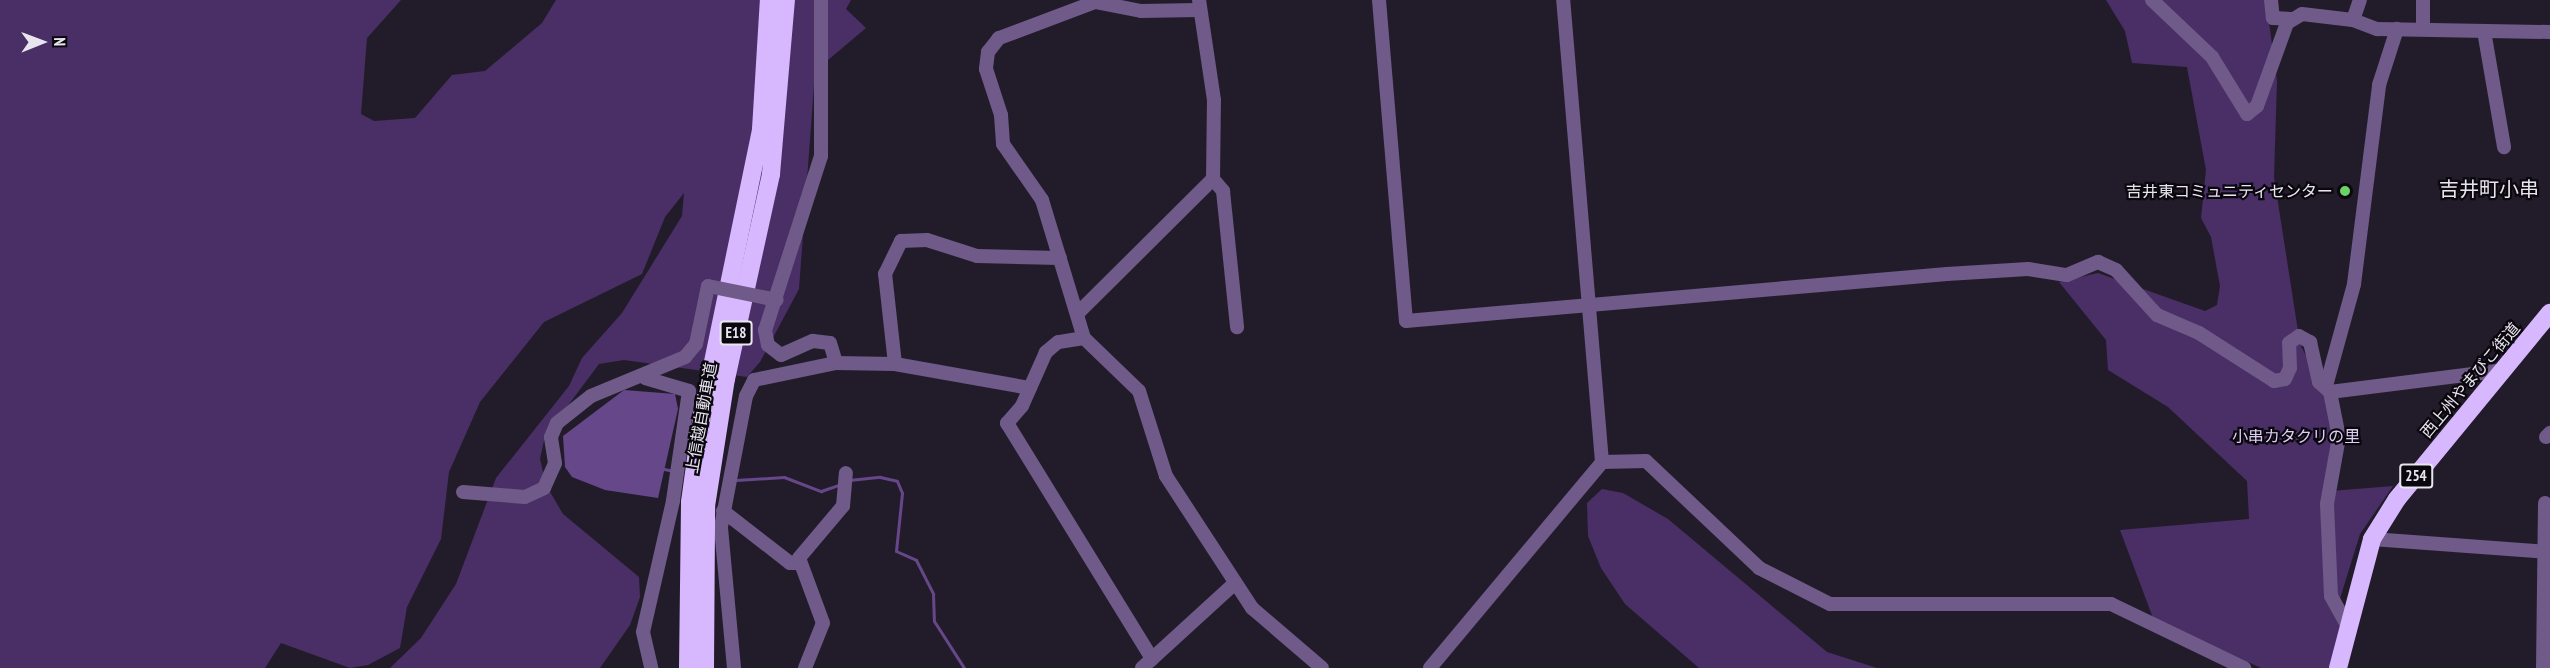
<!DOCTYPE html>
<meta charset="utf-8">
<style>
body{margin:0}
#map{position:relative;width:2550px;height:668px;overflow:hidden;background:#221c2a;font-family:"PT Sans Narrow","Noto Sans JP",sans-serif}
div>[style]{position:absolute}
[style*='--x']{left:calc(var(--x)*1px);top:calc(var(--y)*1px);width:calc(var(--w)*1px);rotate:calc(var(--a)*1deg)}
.green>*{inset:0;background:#492f66}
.water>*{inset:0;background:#66478a}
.stream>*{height:3px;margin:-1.5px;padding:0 1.5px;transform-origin:1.5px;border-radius:1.5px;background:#66478a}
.minor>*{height:14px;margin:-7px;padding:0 7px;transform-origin:7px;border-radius:7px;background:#6f5a89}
.highway>*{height:18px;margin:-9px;padding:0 9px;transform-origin:9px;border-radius:9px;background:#d7b8fe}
.minor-bridge>*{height:14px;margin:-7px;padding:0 7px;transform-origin:7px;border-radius:7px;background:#6f5a89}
.dots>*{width:16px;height:16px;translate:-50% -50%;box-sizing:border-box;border:3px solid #0a080e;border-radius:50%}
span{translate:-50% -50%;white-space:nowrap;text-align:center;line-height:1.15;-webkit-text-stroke:4.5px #0a080e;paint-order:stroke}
.shield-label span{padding:2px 4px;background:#0a080e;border:2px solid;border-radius:4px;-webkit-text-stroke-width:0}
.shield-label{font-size:15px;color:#e9e5ef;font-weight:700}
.poi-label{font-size:16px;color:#e9e5ef}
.right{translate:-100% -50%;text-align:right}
.street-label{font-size:16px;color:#e9e5ef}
.park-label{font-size:16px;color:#decef4}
.quarter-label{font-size:20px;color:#e9e5ef}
.north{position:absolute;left:12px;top:12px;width:60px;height:60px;-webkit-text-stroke:4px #0a080e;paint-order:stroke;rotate:89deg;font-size:16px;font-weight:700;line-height:24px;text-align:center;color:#e9e5ef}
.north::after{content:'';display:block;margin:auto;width:21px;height:27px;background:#e9e5ef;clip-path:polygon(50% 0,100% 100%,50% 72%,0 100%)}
</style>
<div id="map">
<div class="green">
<i style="clip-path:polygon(0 0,401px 0,367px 38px,361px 114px,374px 121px,415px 118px,452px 75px,485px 71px,542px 23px,556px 0,851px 0,846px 9px,866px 28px,815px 71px,799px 289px,760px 362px,747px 377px,624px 360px,599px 364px,545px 436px,540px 459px,546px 485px,563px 514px,639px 577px,640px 597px,630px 625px,600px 668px,390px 668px,421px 638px,456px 584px,496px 478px,569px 386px,582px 358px,622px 313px,682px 216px,684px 193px,665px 217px,642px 274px,544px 322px,480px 402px,449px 472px,441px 539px,407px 607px,400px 648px,368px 665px,350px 668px,281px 643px,265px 668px,0 668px)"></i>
<i style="clip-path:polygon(2106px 0,2266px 0,2277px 81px,2274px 177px,2300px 344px,2326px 395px,2334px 436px,2330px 604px,2341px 628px,2332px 668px,2261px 668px,2153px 618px,2120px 530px,2249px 519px,2247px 481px,2168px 407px,2108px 370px,2106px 340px,2059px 282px,2098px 273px,2205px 311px,2217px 305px,2220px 286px,2211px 237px,2201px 218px,2206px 170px,2187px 67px,2132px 63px,2125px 31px)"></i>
<i style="clip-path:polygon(2393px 486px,2360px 534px,2338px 605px,2331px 491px)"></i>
<i style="clip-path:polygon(1602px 489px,1623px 493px,1668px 519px,1827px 652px,1877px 668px,1699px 668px,1625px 604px,1601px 568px,1588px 536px,1587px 503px)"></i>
</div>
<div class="water">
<i style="clip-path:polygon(624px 390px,675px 394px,678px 409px,658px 498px,605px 490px,572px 477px,565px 467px,563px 436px)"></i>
</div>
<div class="stream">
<i style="--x:664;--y:469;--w:10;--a:11"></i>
<i style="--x:736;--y:480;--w:48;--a:-3.6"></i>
<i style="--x:784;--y:477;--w:40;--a:21"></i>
<i style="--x:821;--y:491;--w:21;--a:-19"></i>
<i style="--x:849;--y:480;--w:31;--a:-6"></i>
<i style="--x:880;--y:477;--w:17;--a:13"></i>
<i style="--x:897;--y:481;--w:13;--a:67"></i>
<i style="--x:902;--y:493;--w:58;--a:95.9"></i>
<i style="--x:896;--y:551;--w:22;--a:24"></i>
<i style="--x:916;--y:560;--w:38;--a:63"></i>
<i style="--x:933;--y:594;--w:27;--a:88"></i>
<i style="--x:934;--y:621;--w:56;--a:57.4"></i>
</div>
<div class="minor">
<i style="--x:821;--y:0;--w:156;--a:90"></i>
<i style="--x:821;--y:156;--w:183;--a:107.8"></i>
<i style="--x:765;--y:330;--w:15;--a:79"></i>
<i style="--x:768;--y:345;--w:16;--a:38"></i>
<i style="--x:781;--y:355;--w:35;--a:-24"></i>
<i style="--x:813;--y:341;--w:17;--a:7"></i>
<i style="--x:830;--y:343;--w:21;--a:73"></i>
<i style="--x:1379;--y:0;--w:322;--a:85.2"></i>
<i style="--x:1406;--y:321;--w:543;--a:-4.97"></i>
<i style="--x:1947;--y:274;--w:81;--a:-3.5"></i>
<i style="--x:2028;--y:269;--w:39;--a:9"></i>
<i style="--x:2067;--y:275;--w:34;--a:-23"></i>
<i style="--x:2098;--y:262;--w:20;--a:24"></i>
<i style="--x:2116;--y:270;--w:61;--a:47.7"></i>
<i style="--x:2157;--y:315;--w:46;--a:23.2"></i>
<i style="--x:2199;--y:333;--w:89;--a:32.6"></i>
<i style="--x:2274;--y:381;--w:11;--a:-10"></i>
<i style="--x:2285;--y:379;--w:12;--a:-66"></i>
<i style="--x:2290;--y:368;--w:25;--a:-92"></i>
<i style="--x:2289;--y:343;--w:12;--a:-35"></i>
<i style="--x:2299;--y:336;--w:13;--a:29"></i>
<i style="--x:2310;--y:342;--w:41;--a:77.3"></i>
<i style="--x:2319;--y:382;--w:15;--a:42"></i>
<i style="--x:2330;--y:392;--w:46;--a:78.7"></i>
<i style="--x:2339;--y:437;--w:68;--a:100.2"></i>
<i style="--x:2327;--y:504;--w:92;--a:87.5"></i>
<i style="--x:2331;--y:596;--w:31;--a:61"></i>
<i style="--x:2152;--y:0;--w:83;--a:43.5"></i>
<i style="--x:2212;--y:57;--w:67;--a:58.4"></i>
<i style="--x:2247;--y:114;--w:13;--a:-39"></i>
<i style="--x:2257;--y:106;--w:88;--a:-70.1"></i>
<i style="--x:2287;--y:23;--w:17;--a:-31"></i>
<i style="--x:2302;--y:14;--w:51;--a:6.7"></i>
<i style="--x:2353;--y:20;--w:26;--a:21"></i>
<i style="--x:2377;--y:29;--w:173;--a:1"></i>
<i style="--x:2271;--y:0;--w:18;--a:84"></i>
<i style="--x:2273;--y:18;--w:18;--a:3"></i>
<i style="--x:2423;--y:0;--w:27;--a:90"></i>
<i style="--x:1198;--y:10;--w:57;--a:179"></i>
<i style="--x:1141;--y:11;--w:47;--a:-168.9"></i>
<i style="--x:1095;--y:2;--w:103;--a:159.4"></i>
<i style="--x:999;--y:38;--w:18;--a:128"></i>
<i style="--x:988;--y:52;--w:17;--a:97"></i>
<i style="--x:986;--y:69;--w:48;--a:71.9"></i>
<i style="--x:1001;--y:115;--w:29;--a:86"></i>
<i style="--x:1003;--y:144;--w:68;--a:55.1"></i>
<i style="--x:1042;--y:200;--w:144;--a:73.1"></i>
<i style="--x:1084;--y:338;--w:76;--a:43.9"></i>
<i style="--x:1139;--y:391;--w:89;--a:72.4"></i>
<i style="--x:1166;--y:476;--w:158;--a:56.9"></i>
<i style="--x:1252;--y:608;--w:92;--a:40.6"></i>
<i style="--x:2353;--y:20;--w:21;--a:-71"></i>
<i style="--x:2484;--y:31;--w:118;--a:80.2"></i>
<i style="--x:1213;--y:179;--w:16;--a:50"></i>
<i style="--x:1223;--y:191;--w:137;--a:84.1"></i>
<i style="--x:1079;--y:312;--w:189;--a:-44.8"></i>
<i style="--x:1213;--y:179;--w:79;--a:-89.3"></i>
<i style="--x:1214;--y:100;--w:101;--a:-98.5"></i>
<i style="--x:1084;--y:338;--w:26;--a:171"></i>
<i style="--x:1058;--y:342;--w:16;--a:140"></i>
<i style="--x:1046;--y:352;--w:59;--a:114"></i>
<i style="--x:1022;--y:406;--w:23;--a:131"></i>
<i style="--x:1007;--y:423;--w:277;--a:58.4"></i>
<i style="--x:895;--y:364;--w:91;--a:-96.3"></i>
<i style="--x:885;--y:274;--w:37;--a:-64"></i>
<i style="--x:901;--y:241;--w:26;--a:-2"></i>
<i style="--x:927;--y:240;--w:52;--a:17.7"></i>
<i style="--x:977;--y:256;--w:83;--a:1.4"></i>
<i style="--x:645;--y:378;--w:46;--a:16.5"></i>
<i style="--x:689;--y:391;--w:111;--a:98.3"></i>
<i style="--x:673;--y:501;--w:134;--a:102.9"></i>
<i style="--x:643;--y:632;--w:37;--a:77"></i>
<i style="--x:2326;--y:386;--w:106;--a:-74.6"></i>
<i style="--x:2354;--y:284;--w:201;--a:-82.8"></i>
<i style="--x:2379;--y:85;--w:59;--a:-72.2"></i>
<i style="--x:2330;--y:392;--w:174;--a:-7.2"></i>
<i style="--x:2546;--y:437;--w:6;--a:-45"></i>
<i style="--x:1602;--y:462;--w:44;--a:-1.3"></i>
<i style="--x:1646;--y:461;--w:156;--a:43.4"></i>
<i style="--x:1759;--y:568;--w:80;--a:26.9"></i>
<i style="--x:1830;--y:604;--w:281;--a:0"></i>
<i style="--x:2111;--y:604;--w:148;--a:25.7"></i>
<i style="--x:463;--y:492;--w:62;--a:4.6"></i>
<i style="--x:525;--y:497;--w:21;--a:-25"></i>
<i style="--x:544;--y:488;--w:27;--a:-66"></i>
<i style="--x:555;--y:463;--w:26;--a:-99"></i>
<i style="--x:551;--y:437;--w:15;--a:-67"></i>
<i style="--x:557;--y:423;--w:43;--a:-38.5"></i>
<i style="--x:591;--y:396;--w:102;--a:-22.5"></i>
<i style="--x:685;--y:357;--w:17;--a:-50"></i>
<i style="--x:696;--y:344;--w:59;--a:-78.3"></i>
<i style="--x:723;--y:511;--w:85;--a:37.8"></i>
<i style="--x:790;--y:563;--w:10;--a:0"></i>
<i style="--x:2372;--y:539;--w:178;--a:4.2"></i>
<i style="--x:734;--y:668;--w:142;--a:-95.3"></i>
<i style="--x:721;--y:527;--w:133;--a:-79.2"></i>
<i style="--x:746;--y:396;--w:18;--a:-63"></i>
<i style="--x:754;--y:380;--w:84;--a:-11.7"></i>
<i style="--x:836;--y:363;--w:59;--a:1"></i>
<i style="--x:895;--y:364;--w:137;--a:10.1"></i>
<i style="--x:805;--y:668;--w:48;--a:-68.2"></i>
<i style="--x:823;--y:623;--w:69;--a:-110.3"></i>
<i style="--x:799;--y:558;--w:68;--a:-49.8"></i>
<i style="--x:843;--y:506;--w:33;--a:-85"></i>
<i style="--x:1142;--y:668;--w:126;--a:-42.4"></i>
<i style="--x:1430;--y:668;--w:268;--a:-50.1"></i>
<i style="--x:1602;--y:462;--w:464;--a:-94.8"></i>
<i style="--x:2543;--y:668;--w:165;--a:-89.3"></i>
</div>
<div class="highway">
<i style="--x:688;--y:668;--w:166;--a:-89.3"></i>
<i style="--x:690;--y:502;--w:88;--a:-82.1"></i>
<i style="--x:702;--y:415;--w:292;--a:-78.3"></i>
<i style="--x:761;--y:129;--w:129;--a:-86.5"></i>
<i style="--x:705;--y:668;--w:162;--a:-89.6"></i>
<i style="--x:706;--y:506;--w:129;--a:-81.1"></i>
<i style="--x:726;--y:379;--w:210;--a:-77.6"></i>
<i style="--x:771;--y:174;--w:175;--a:-85.1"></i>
<i style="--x:2338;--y:668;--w:133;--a:-75.2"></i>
<i style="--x:2372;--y:539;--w:47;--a:-58"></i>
<i style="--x:2397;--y:499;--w:241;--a:-50.6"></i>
</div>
<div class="minor-bridge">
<i style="--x:708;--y:286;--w:70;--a:11.5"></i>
</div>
<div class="dots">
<i style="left:2345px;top:191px;background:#69d464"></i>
</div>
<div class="shield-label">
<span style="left:736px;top:333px">E18</span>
<span style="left:2416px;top:476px">254</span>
</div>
<div class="poi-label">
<span class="right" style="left:2333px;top:191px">吉井東コミュニティセンター</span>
</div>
<div class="street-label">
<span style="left:2470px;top:380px;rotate:-50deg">西上州やまびこ街道</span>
<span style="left:701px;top:418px;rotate:-80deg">上信越自動車道</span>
</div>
<div class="park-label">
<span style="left:2296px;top:436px">小串カタクリの里</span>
</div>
<div class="quarter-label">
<span style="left:2489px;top:189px">吉井町小串</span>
</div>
<div class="north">N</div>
</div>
